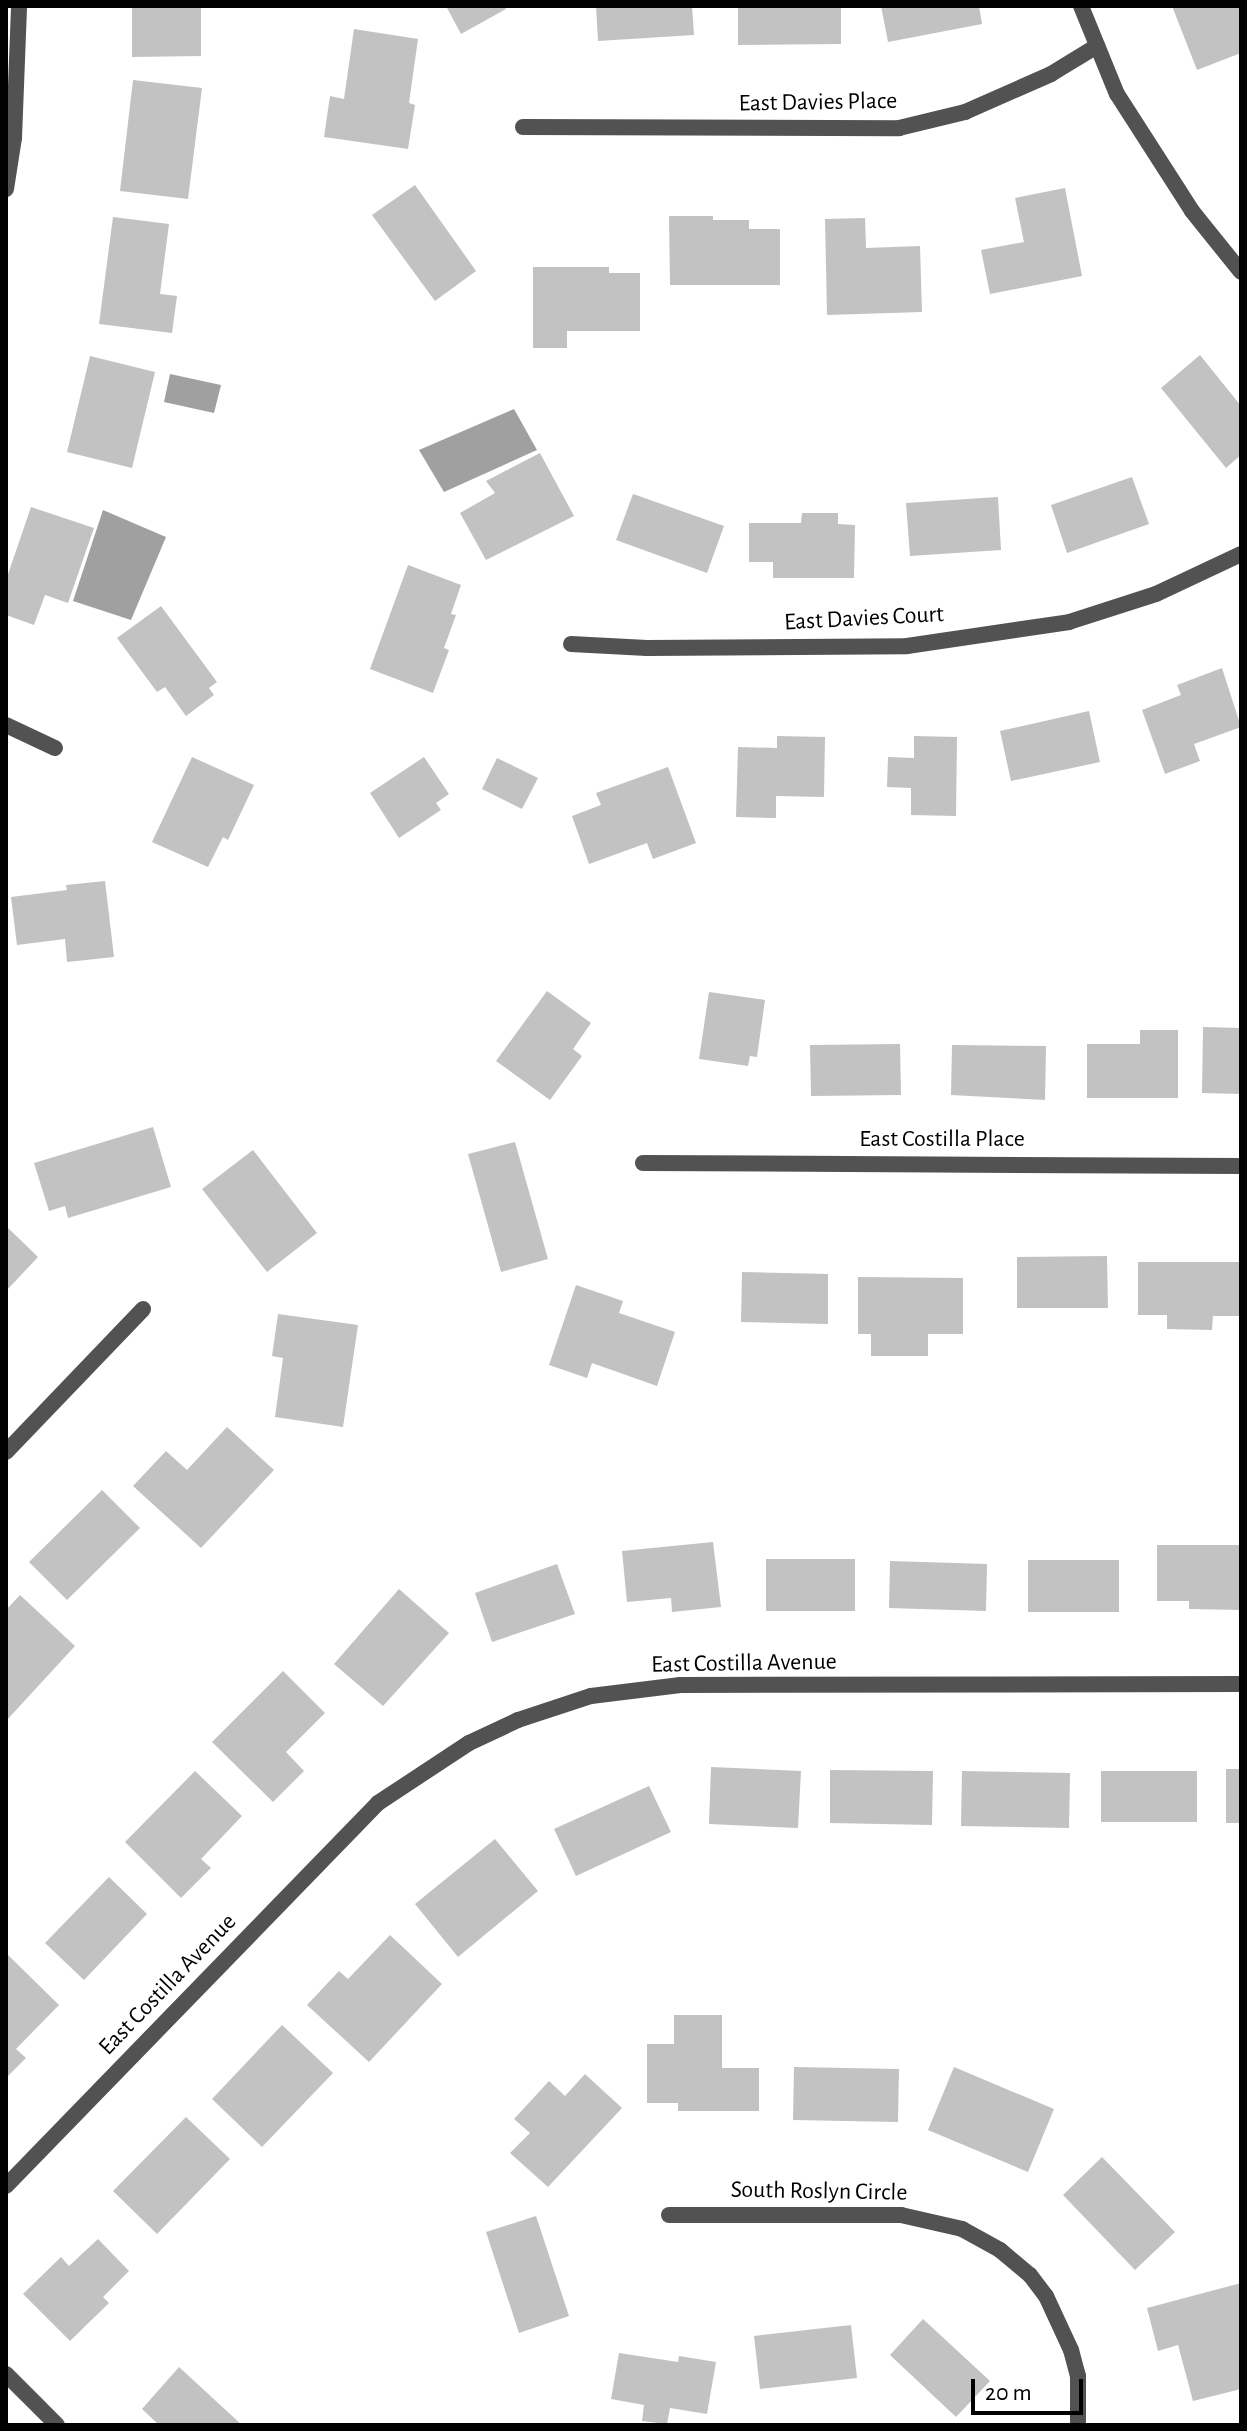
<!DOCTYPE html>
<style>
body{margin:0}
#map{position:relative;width:1247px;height:2431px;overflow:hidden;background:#fff;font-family:"Alegreya Sans",sans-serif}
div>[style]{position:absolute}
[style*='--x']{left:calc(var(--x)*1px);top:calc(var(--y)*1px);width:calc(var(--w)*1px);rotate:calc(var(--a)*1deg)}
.water>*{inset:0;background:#a0a0a0}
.building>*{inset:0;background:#c2c2c2}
.street>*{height:16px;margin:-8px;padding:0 8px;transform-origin:8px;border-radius:8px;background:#525252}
span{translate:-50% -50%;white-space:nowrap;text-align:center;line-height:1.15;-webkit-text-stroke:8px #fff;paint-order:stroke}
.street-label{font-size:24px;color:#000}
.frame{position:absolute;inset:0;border:8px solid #000;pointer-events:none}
.scale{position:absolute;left:971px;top:2379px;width:112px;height:36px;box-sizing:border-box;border:4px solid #000;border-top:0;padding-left:10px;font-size:24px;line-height:28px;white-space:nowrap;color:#000;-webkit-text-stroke:6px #fff;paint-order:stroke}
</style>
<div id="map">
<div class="water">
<i style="clip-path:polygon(170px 374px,221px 385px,214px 413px,164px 402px)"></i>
<i style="clip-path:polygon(514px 409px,537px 450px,444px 492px,419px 450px)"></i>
<i style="clip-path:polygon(103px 510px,166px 537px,131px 620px,73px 601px)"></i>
</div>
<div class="building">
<i style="clip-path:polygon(132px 6px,201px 6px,201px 56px,132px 57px)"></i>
<i style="clip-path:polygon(446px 6px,504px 6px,506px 9px,461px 34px)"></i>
<i style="clip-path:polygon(596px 6px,692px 6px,694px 35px,598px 41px)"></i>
<i style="clip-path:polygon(738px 6px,841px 6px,841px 44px,738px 45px)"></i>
<i style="clip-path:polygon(881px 6px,979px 6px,982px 24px,888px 42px)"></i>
<i style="clip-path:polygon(1172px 6px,1241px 6px,1241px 53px,1197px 70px)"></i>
<i style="clip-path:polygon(354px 29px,418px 39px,409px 103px,415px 105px,408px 149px,324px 137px,330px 96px,344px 99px)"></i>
<i style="clip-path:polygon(133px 80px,202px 88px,188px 199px,120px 191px)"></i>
<i style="clip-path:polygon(415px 185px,476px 271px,435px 301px,372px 215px)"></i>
<i style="clip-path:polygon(1065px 188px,1082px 276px,990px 294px,981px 250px,1024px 242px,1015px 198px)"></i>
<i style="clip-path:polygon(669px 216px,713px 216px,713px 220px,749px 220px,749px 229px,780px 229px,780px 285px,670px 285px)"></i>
<i style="clip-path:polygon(113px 217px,169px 224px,160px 294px,177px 296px,172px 333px,99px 324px)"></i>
<i style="clip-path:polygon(865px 218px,866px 248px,920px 246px,922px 312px,827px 315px,825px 219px)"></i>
<i style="clip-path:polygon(533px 267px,609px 267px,609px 273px,640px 273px,640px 331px,567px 331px,567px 348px,533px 348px)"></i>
<i style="clip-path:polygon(1200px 355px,1241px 406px,1241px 455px,1226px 468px,1161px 388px)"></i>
<i style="clip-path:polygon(90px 356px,155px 372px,132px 468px,67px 452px)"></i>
<i style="clip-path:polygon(540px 453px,574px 516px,486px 560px,460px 513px,495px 493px,486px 481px)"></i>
<i style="clip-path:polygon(1132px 477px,1149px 524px,1067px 553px,1051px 505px)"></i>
<i style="clip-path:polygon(633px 494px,724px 526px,707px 573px,616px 540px)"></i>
<i style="clip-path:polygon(998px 497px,1001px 550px,910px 556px,906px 503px)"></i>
<i style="clip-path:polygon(31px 507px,94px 528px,68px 603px,45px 595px,34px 625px,6px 615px,6px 580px)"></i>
<i style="clip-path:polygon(802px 513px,838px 513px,838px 524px,855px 525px,854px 578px,773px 578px,773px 562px,749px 562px,749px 523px,801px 523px)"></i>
<i style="clip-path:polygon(408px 565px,461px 585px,451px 614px,456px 615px,444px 648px,449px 650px,433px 693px,370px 669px)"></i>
<i style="clip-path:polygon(161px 606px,217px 682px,209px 688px,214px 695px,186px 716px,165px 687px,157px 692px,117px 638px)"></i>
<i style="clip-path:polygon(1222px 668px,1241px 727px,1194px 744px,1200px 761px,1165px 774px,1142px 710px,1181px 695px,1177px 685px)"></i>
<i style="clip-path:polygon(1089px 711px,1100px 762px,1011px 781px,1000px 731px)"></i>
<i style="clip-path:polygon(777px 736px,825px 737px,824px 797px,776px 796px,776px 818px,736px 817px,738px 747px,777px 748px)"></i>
<i style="clip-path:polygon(914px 736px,957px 737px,956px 816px,911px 815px,911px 788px,887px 787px,888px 757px,914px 758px)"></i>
<i style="clip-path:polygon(192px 757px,254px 785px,228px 840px,223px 837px,208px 867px,152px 842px)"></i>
<i style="clip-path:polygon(424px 757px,449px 794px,436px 803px,441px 810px,399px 838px,370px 793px)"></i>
<i style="clip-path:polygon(497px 758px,538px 778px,522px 809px,482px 789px)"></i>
<i style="clip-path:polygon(668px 767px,696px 843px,653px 859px,647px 843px,589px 864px,572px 816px,601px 805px,596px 793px)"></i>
<i style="clip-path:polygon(105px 881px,114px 957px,67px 962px,65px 939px,17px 945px,11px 897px,67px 890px,66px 885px)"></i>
<i style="clip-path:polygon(547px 991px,591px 1023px,573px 1049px,582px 1056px,550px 1100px,496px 1061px)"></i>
<i style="clip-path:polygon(709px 992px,765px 1000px,757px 1057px,750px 1056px,748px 1066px,699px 1059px)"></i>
<i style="clip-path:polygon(1203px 1027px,1241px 1028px,1241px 1094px,1202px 1093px)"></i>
<i style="clip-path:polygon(1140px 1030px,1178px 1030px,1178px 1098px,1087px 1098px,1087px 1044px,1140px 1044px)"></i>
<i style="clip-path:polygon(900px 1044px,901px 1095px,811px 1096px,810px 1045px)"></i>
<i style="clip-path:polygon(952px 1045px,1046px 1046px,1045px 1100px,951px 1095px)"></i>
<i style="clip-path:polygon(153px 1127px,171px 1187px,68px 1218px,65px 1206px,49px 1211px,34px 1163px)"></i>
<i style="clip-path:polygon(515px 1142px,548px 1259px,501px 1272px,468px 1154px)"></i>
<i style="clip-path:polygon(253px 1150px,317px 1233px,267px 1272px,202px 1189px)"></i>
<i style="clip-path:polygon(6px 1226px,38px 1257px,6px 1291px)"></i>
<i style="clip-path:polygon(1107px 1256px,1108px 1308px,1017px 1308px,1017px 1257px)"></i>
<i style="clip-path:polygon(1138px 1262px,1241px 1262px,1241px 1316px,1213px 1316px,1212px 1330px,1167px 1329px,1167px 1315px,1138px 1315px)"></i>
<i style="clip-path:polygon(742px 1272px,828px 1274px,828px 1324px,741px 1322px)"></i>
<i style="clip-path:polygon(858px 1277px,963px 1278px,963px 1334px,928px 1334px,928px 1356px,871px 1356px,871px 1334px,858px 1334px)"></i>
<i style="clip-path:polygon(576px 1285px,623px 1301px,619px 1313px,675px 1332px,657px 1386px,592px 1363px,587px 1378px,549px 1365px)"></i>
<i style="clip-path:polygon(278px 1314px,358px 1325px,343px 1427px,275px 1417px,283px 1358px,272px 1356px)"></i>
<i style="clip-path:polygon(227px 1427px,274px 1470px,201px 1548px,133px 1486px,166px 1451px,187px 1470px)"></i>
<i style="clip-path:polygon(102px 1490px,140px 1528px,67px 1600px,29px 1562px)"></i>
<i style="clip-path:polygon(713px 1542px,721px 1607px,672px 1612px,671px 1598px,627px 1602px,622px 1551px)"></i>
<i style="clip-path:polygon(1157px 1545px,1241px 1545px,1241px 1610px,1189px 1609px,1189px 1601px,1157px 1601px)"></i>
<i style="clip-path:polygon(766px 1559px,855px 1559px,855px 1611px,766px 1611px)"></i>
<i style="clip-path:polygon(1028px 1560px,1119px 1560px,1119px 1612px,1028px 1612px)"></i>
<i style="clip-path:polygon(890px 1561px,987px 1564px,986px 1611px,889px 1608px)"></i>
<i style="clip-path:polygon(557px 1564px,575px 1614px,492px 1642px,475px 1593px)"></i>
<i style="clip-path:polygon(399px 1589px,449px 1633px,383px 1706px,334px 1664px)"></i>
<i style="clip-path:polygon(20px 1595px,75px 1646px,6px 1721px,6px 1610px)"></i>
<i style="clip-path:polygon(283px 1671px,325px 1713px,286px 1752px,304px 1771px,273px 1802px,212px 1742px)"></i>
<i style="clip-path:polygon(711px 1767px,801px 1771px,798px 1828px,709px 1824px)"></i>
<i style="clip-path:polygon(1226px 1769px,1241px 1769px,1241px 1823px,1226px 1823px)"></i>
<i style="clip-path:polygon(830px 1770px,933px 1771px,932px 1825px,830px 1823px)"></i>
<i style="clip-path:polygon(195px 1771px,242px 1816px,201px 1859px,211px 1868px,181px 1898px,125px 1842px)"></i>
<i style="clip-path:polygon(962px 1771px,1070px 1773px,1069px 1828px,961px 1826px)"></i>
<i style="clip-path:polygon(1101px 1771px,1197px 1771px,1197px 1822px,1101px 1822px)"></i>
<i style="clip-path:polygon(649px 1786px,671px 1832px,576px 1876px,554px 1829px)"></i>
<i style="clip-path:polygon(495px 1839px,538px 1891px,458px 1957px,415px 1904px)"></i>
<i style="clip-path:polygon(109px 1877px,147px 1914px,84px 1980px,45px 1943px)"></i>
<i style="clip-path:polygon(390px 1935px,442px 1984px,369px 2062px,307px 2005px,339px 1971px,348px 1979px)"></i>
<i style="clip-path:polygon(8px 1955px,59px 2005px,16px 2049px,26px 2058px,6px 2078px)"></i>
<i style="clip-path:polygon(674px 2015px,722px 2015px,722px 2068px,759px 2068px,759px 2111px,678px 2111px,678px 2103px,647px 2103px,647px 2044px,674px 2044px)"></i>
<i style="clip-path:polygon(282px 2025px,333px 2073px,262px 2147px,212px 2099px)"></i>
<i style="clip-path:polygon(794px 2067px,899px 2069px,898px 2122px,793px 2120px)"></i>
<i style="clip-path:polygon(954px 2067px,1054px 2109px,1028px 2172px,928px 2130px)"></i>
<i style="clip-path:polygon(585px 2074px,622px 2108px,548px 2187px,510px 2153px,530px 2133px,514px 2119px,549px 2081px,565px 2096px)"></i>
<i style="clip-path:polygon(186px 2117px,230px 2159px,157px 2234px,113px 2191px)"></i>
<i style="clip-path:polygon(1102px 2157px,1175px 2232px,1135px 2270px,1063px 2195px)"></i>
<i style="clip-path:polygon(536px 2216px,569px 2316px,519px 2333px,486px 2232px)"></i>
<i style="clip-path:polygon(98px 2239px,129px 2271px,103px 2297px,109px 2303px,70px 2341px,23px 2294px,61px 2257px,69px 2266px)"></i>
<i style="clip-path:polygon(1241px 2283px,1241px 2389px,1193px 2401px,1178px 2345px,1158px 2351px,1147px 2308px)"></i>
<i style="clip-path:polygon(923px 2319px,990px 2381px,956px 2417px,890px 2355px)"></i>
<i style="clip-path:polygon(851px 2325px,857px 2378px,760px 2389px,754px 2336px)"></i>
<i style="clip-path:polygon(619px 2353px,678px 2362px,679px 2356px,716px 2362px,707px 2414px,670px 2408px,667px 2424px,642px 2421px,644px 2405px,611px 2399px)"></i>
<i style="clip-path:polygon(179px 2367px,242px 2425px,159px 2425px,142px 2409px)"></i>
</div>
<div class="street">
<i style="--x:1081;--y:6;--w:95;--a:67.8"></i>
<i style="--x:1117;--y:94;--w:139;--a:57.3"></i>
<i style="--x:1192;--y:211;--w:78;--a:51.2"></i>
<i style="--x:523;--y:127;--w:376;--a:0.2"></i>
<i style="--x:899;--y:128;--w:68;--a:-13.6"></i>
<i style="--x:965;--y:112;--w:94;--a:-23.8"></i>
<i style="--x:1051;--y:74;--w:54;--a:-31.3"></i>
<i style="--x:6;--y:189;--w:52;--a:-81.1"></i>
<i style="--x:14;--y:138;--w:132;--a:-87.8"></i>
<i style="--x:571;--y:644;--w:76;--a:3"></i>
<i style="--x:647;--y:648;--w:260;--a:-0.4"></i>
<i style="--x:907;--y:646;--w:164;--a:-8.4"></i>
<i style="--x:1069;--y:622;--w:91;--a:-17.8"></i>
<i style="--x:1156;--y:594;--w:94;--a:-25.2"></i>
<i style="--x:6;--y:725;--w:54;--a:25.1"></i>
<i style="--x:643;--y:1163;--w:598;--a:0.29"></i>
<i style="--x:6;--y:1452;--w:198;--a:-46.2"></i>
<i style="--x:6;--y:2186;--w:534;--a:-45.83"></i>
<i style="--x:378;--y:1803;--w:109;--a:-33.4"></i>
<i style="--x:469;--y:1743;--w:54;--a:-25.1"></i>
<i style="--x:518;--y:1720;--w:77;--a:-18.2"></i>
<i style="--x:591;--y:1696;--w:90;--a:-7"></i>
<i style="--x:680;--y:1685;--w:561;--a:-0.1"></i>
<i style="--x:669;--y:2215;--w:232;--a:0"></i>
<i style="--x:901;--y:2215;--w:63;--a:12.9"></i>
<i style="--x:962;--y:2229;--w:43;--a:28.9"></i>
<i style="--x:1000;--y:2250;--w:39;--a:40"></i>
<i style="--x:1030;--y:2275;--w:26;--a:53"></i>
<i style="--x:1046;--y:2296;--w:60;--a:65.2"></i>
<i style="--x:1071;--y:2350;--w:27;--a:75"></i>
<i style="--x:1078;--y:2376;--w:49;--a:90"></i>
<i style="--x:6;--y:2374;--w:72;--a:45"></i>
</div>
<div class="street-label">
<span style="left:818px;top:103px;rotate:-1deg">East Davies Place</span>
<span style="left:864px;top:619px;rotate:-3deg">East Davies Court</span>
<span style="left:942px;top:1140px">East Costilla Place</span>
<span style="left:744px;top:1664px;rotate:-1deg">East Costilla Avenue</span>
<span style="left:168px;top:1985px;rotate:-46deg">East Costilla Avenue</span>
<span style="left:819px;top:2192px;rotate:1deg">South Roslyn Circle</span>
</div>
<div class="frame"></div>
<div class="scale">20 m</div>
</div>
